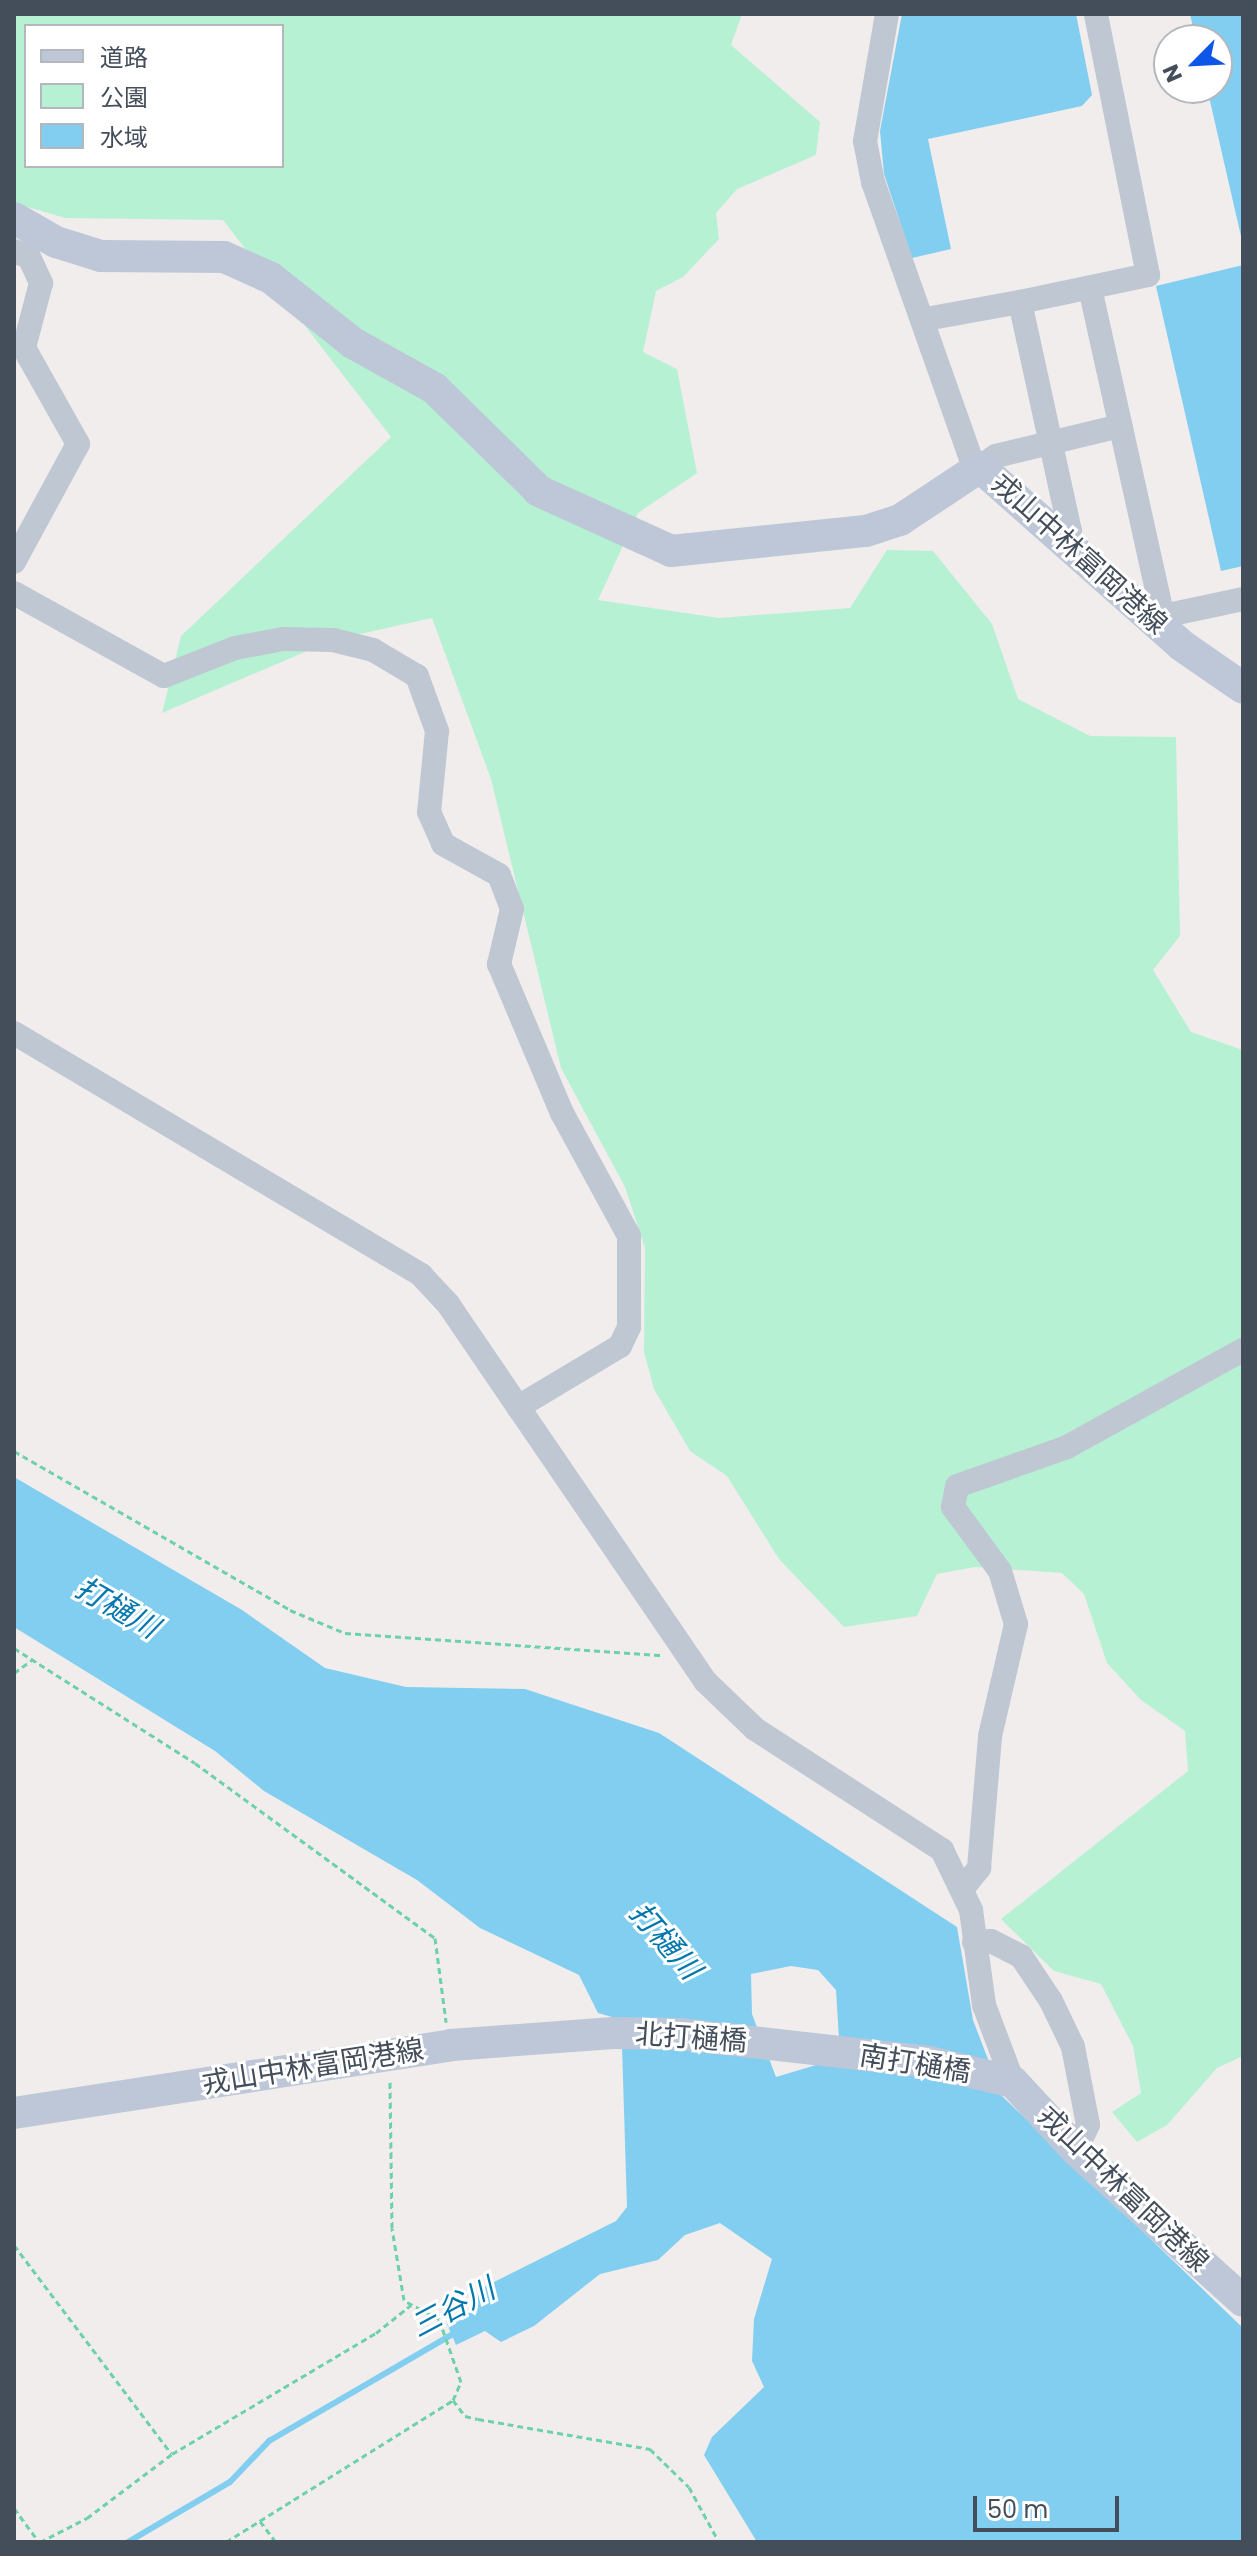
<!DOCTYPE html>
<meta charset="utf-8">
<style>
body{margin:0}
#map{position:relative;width:1257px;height:2556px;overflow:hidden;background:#f0edec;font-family:Poppins,"Noto Sans JP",sans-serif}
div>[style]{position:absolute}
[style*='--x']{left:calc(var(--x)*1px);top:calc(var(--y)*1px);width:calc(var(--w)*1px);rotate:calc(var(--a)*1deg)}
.green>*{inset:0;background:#b7f1d4}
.water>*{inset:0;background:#81cef0}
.stream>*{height:6px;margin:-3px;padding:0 3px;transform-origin:3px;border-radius:3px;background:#81cef0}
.path>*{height:3px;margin-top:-1.5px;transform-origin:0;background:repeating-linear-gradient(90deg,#6dd1aa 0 6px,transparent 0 10px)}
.street>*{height:24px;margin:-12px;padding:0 12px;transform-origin:12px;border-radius:12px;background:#bfc7d3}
.secondary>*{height:32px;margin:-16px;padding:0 16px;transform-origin:16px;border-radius:16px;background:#bec7d7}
span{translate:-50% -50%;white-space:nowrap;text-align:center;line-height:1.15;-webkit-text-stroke:6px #fff;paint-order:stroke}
.street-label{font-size:28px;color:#444e5b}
.water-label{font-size:30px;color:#0478ae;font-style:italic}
.frame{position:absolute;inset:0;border:16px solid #444e5b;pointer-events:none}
.legend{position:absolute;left:24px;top:24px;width:260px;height:144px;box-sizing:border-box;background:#fff;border:2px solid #b4b8bd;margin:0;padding:10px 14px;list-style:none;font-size:24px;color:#444e5b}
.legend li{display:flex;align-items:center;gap:16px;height:40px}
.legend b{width:40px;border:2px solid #b4b8bd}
.north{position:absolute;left:1153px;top:24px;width:80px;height:80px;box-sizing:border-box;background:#fff;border:2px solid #b4b8bd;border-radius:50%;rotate:246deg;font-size:22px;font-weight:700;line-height:32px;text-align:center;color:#444e5b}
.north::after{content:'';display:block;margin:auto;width:28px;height:36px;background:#0e56e8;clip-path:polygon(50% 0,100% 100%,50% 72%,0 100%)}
.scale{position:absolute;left:973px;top:2496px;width:146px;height:36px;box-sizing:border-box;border:4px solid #444e5b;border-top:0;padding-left:10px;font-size:24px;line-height:28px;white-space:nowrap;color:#444e5b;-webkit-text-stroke:6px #fff;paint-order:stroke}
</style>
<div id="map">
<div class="green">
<i style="clip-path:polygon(evenodd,14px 14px,742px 14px,731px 45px,820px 122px,816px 155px,737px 189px,716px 213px,719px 239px,683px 277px,656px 291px,643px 352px,677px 369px,697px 473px,638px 513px,598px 600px,719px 618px,850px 608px,887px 550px,933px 551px,992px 624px,1018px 699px,1090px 736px,1176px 737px,1180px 936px,1153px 970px,1191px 1032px,1243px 1050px,1243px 2056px,1217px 2068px,1167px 2125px,1137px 2142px,1112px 2112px,1141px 2093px,1133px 2046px,1101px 1984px,1054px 1971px,1001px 1919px,1188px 1771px,1185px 1731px,1141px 1700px,1107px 1663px,1084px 1594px,1062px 1573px,975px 1567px,937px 1574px,917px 1616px,844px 1627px,779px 1559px,727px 1476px,690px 1451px,654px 1389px,644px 1352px,645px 1248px,625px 1187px,561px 1068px,491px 779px,432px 618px,333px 640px,162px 713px,181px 636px,391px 437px,223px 220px,65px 218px,14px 203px,14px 14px,26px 26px,282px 26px,282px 166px,26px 166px,26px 26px)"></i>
</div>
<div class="water">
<i style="clip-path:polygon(902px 14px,1076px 14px,1092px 95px,1082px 106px,928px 139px,951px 249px,912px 258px,884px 174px,880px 131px)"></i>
<i style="clip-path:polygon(1190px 14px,1243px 14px,1243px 245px,1207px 88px,1217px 88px,1217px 40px,1196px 40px)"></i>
<i style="clip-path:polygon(1243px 265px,1243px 566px,1221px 571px,1156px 286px)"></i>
<i style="clip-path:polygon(evenodd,14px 1477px,242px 1610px,325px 1668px,406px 1687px,525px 1689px,659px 1733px,957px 1927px,973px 2020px,1002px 2096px,1243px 2328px,1243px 2542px,757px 2542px,704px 2455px,712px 2437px,764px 2387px,752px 2361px,754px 2319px,772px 2259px,720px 2223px,685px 2235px,658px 2260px,600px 2274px,534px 2326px,501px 2342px,485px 2331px,456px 2345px,447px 2324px,475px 2307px,480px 2289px,616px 2221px,627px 2207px,622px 2046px,612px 2017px,598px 2013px,579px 1975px,480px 1928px,417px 1880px,264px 1791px,215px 1751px,14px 1627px,14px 1477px,791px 1966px,818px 1970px,836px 1990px,839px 2039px,826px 2062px,776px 2077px,752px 2014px,751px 1974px,791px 1966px)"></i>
</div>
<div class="stream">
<i style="--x:128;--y:2542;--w:118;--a:-30.5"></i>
<i style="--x:230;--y:2482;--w:57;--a:-46.4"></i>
<i style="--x:269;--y:2441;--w:216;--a:-30.2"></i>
</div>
<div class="path">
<i style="--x:14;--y:1451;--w:319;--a:29.9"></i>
<i style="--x:290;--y:1610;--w:60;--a:22.7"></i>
<i style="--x:345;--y:1633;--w:318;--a:4"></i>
<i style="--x:14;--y:1648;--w:214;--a:32.4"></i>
<i style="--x:195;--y:1763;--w:297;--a:36.1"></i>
<i style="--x:435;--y:1938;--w:85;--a:82.5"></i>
<i style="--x:14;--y:1673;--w:24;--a:-36"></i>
<i style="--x:14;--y:2245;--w:261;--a:53"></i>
<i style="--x:453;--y:2400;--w:20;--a:53"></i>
<i style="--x:465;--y:2416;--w:13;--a:13"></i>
<i style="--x:478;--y:2419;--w:175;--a:9.9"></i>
<i style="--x:650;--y:2449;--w:54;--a:44.3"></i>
<i style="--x:689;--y:2487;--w:63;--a:61.4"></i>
<i style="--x:14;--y:2508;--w:42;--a:53.7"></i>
<i style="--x:260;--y:2521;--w:26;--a:53"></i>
<i style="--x:40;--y:2542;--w:53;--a:-27.1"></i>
<i style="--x:87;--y:2518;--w:106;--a:-37"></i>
<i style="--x:172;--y:2454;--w:237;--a:-30.7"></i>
<i style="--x:376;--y:2333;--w:45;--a:-38.7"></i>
<i style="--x:226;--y:2542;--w:268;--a:-32"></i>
<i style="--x:453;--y:2400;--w:20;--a:-66"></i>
<i style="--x:461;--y:2382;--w:67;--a:-109.2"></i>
<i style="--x:439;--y:2319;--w:40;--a:-152"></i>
<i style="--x:404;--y:2300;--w:73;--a:-99.5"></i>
<i style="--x:392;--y:2228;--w:148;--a:-90.8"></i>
</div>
<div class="street">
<i style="--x:887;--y:14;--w:129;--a:99.8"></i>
<i style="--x:865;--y:141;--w:42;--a:79"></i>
<i style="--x:873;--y:182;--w:294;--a:70.5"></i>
<i style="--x:971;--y:459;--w:12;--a:42"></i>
<i style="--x:980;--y:467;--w:19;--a:-35"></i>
<i style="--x:996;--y:456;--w:128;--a:-13.6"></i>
<i style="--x:14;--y:251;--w:16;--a:22"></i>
<i style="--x:29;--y:257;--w:29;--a:65"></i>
<i style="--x:41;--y:283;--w:67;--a:104.7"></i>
<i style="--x:24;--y:348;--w:110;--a:60.6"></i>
<i style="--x:78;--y:444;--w:134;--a:118.5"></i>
<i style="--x:1090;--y:288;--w:336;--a:77.5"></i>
<i style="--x:1020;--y:302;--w:131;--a:-11.9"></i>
<i style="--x:1148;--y:275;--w:266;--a:-101.3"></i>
<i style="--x:926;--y:319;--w:96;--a:-10.3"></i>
<i style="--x:1020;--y:302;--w:234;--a:77.7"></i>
<i style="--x:1070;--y:531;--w:11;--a:112"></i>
<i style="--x:14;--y:593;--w:171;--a:29"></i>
<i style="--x:164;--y:676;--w:76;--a:-21.5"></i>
<i style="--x:235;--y:648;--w:49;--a:-10.6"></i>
<i style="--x:283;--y:639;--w:50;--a:1.1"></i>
<i style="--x:333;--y:640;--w:41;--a:14"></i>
<i style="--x:373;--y:650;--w:51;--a:30.6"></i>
<i style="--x:417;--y:676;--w:59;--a:70"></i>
<i style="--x:437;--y:731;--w:81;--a:95.6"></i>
<i style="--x:429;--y:812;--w:35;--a:66"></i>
<i style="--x:443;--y:844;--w:64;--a:29"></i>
<i style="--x:499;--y:875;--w:36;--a:69"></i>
<i style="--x:512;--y:909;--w:57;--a:103.3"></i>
<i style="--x:499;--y:964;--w:162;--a:67.1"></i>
<i style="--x:562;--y:1113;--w:140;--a:61.4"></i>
<i style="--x:629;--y:1236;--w:91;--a:90"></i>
<i style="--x:629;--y:1327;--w:21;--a:115"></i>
<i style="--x:620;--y:1346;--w:119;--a:149.1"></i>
<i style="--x:1158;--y:624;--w:9;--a:-58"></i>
<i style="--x:1163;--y:616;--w:82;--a:-12"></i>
<i style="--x:14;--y:1033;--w:474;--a:30.7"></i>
<i style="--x:421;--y:1275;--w:40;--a:47"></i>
<i style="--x:448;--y:1304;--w:456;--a:55.7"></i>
<i style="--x:705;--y:1681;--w:69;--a:43.8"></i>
<i style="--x:755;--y:1729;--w:223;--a:32.9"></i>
<i style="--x:942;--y:1850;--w:67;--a:64.2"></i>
<i style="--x:971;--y:1910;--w:96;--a:82.2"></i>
<i style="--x:984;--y:2005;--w:82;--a:69.4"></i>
<i style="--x:963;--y:1888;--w:26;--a:-51"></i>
<i style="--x:979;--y:1868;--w:132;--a:-85.2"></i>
<i style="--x:990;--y:1736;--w:115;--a:-76.9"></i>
<i style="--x:1016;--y:1624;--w:55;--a:-106.8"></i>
<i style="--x:1000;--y:1571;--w:79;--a:-126.3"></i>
<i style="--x:953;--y:1507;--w:21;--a:-79"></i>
<i style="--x:957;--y:1486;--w:117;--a:-19.5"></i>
<i style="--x:1067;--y:1447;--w:201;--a:-28.9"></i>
<i style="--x:974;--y:1942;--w:17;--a:-3"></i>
<i style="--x:991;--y:1941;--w:34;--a:27"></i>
<i style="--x:1021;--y:1956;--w:54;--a:56.3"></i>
<i style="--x:1051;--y:2001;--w:51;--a:64.4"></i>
<i style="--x:1073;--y:2047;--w:79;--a:79.1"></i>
<i style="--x:1088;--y:2125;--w:28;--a:116"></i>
</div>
<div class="secondary">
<i style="--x:14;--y:218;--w:48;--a:29.7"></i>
<i style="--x:56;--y:242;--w:47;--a:17.3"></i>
<i style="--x:101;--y:256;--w:123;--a:0.5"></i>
<i style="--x:224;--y:257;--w:51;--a:24.1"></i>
<i style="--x:271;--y:278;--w:105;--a:38.4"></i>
<i style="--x:353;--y:343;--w:93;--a:29.1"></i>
<i style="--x:434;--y:388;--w:147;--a:44.4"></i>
<i style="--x:539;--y:491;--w:145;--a:24.4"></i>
<i style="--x:671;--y:551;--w:196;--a:-5.9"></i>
<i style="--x:866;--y:531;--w:36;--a:-18"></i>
<i style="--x:900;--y:520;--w:96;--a:-33.5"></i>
<i style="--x:980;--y:467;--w:268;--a:41.5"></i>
<i style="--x:1181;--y:645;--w:75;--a:34.7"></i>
<i style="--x:14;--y:2113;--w:442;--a:-8.8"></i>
<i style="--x:451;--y:2045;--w:163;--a:-4.2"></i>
<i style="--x:614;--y:2033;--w:66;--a:0.9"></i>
<i style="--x:680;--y:2034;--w:251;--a:6.4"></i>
<i style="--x:929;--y:2062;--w:86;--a:13.4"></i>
<i style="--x:1013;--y:2082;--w:93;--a:47.2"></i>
<i style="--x:1076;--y:2150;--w:225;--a:42.1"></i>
</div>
<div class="street-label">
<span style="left:1079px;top:554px;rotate:42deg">戎山中林富岡港線</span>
<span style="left:691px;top:2038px;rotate:4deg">北打樋橋</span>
<span style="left:915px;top:2064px;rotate:9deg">南打樋橋</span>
<span style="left:313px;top:2067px;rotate:-9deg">戎山中林富岡港線</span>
<span style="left:1123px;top:2189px;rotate:44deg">戎山中林富岡港線</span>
</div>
<div class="water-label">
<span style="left:117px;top:1608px;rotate:30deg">打樋川</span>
<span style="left:665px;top:1941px;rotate:49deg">打樋川</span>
<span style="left:453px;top:2308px;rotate:-28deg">三谷川</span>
</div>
<div class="frame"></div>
<ul class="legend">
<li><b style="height:10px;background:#bec7d7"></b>道路</li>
<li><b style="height:22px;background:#b7f1d4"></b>公園</li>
<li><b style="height:22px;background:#81cef0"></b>水域</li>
</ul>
<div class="north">N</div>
<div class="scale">50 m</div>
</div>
